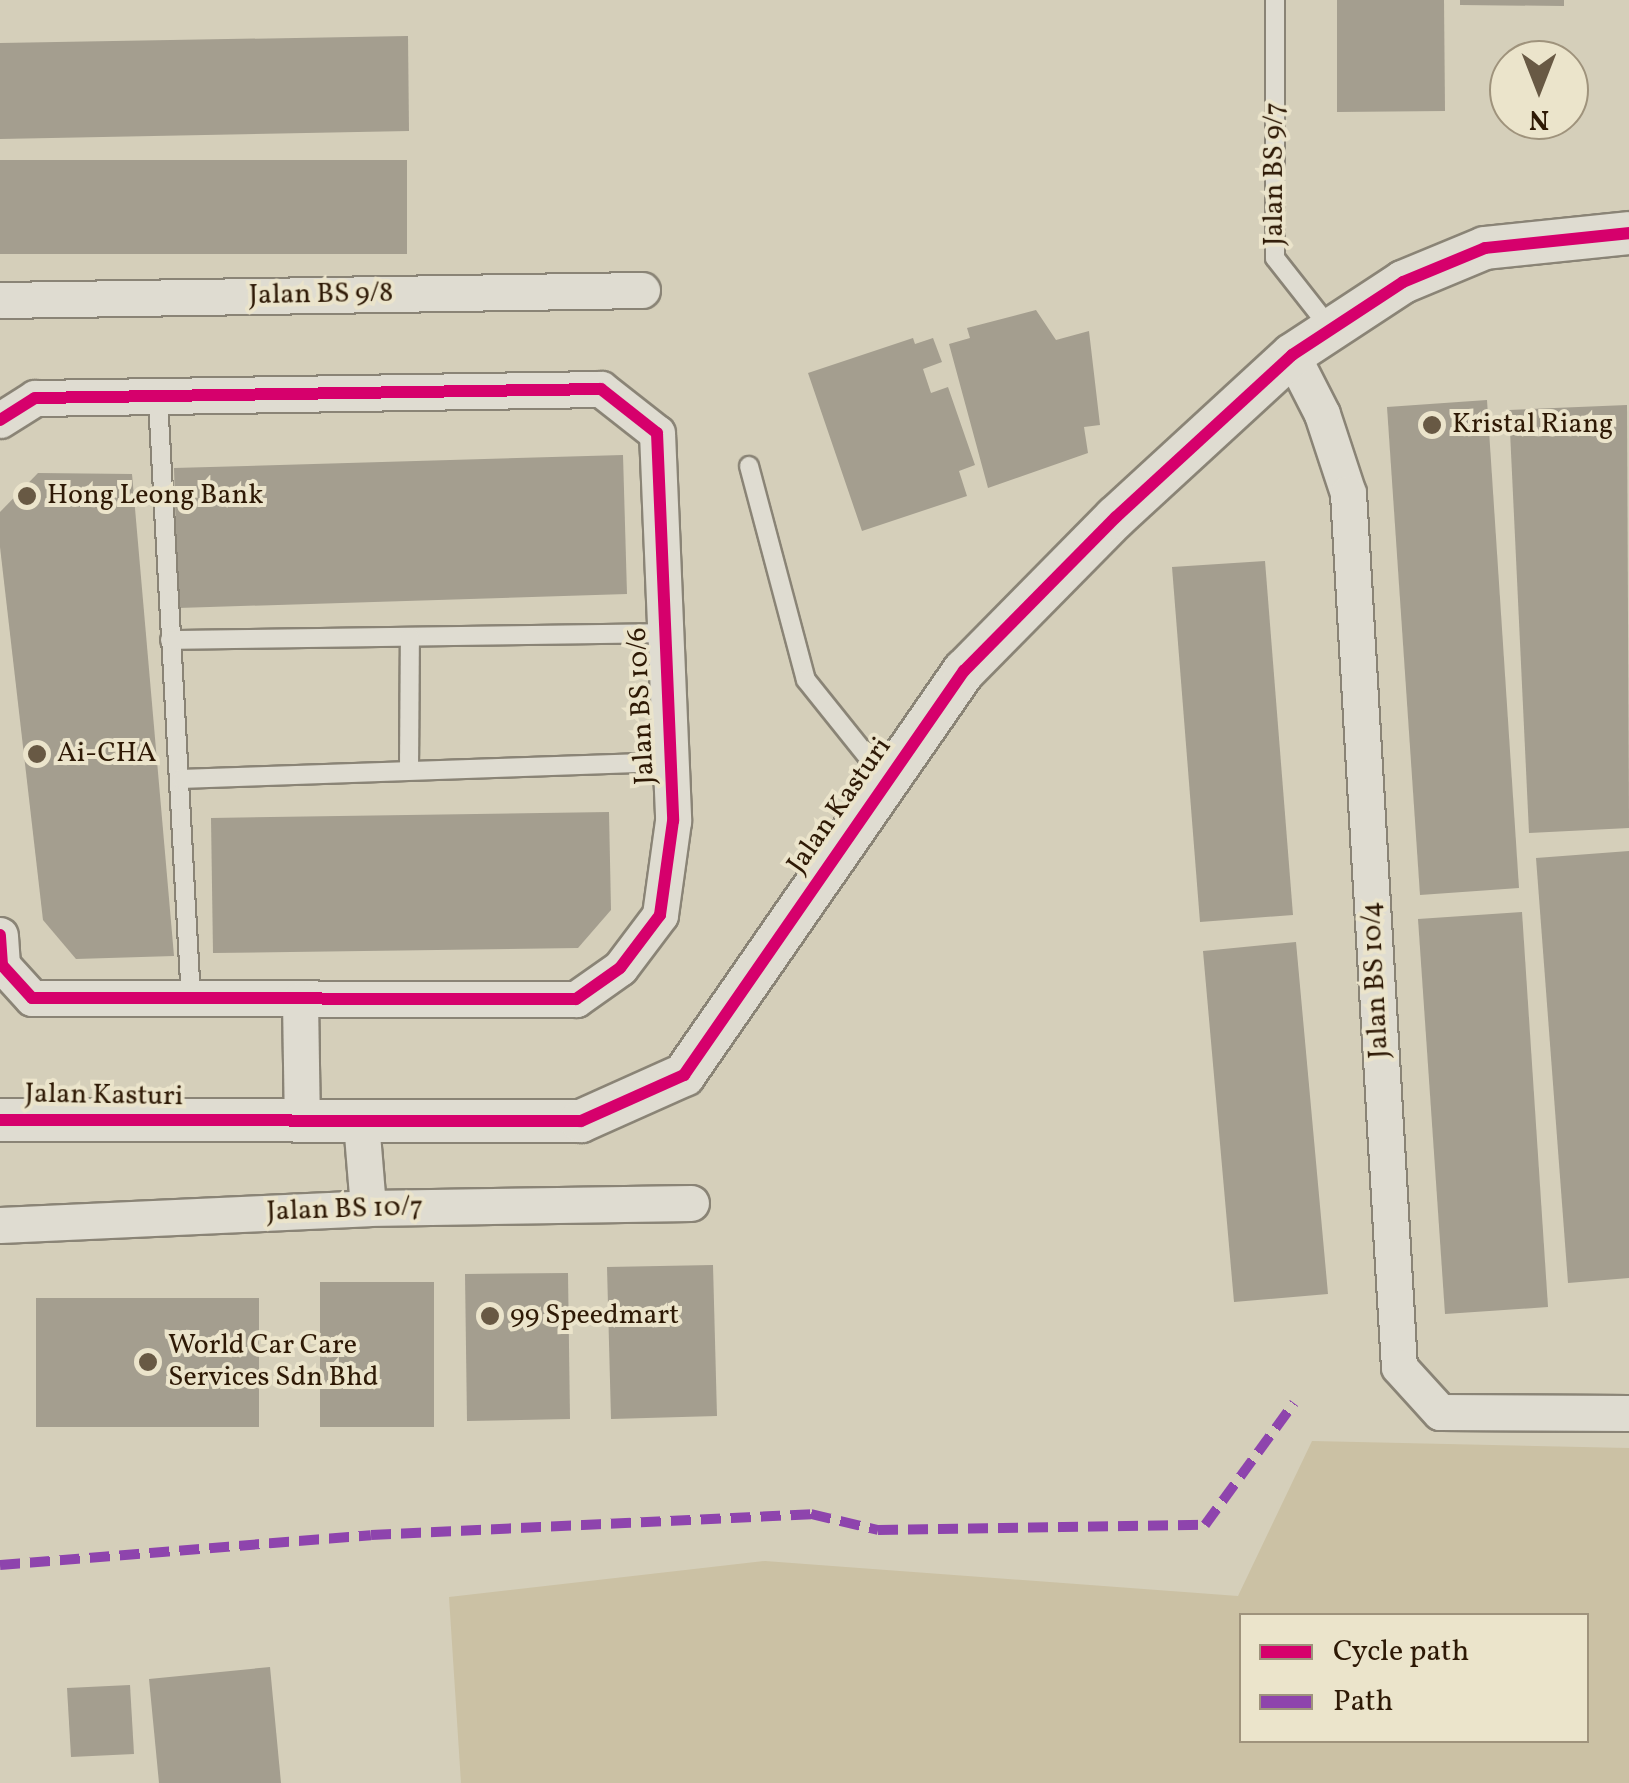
<!DOCTYPE html>
<style>
body{margin:0}
#map{position:relative;width:1629px;height:1783px;overflow:hidden;background:#d5cfba;font-family:Vollkorn,serif}
div>[style]{position:absolute}
[style*='--x']{left:calc(var(--x)*1px);top:calc(var(--y)*1px);width:calc(var(--w)*1px);rotate:calc(var(--a)*1deg)}
.green>*{inset:0;background:#cbc1a4}
.building>*{inset:0;background:#a49e8f}
.roads{filter:drop-shadow(2px 0 #8a8476) drop-shadow(-2px 0 #8a8476) drop-shadow(0 2px #8a8476) drop-shadow(0 -2px #8a8476)}
.service>*{height:18px;margin:-9px;padding:0 9px;transform-origin:9px;border-radius:9px;background:#dfdcd1}
.minor>*{height:35px;margin:-17.5px;padding:0 17.5px;transform-origin:17.5px;border-radius:17.5px;background:#dfdcd1}
.tertiary>*{height:42px;margin:-21px;padding:0 21px;transform-origin:21px;border-radius:21px;background:#dfdcd1}
.quiet>*{height:10px;margin-top:-5px;transform-origin:0;background:repeating-linear-gradient(90deg,#8e44ad 0 20px,transparent 0 30px)}
.cycleway>*{height:12px;margin:-6px;padding:0 6px;transform-origin:6px;border-radius:6px;background:#d6006c}
.dots>*{width:28px;height:28px;translate:-50% -50%;box-sizing:border-box;border:5px solid #ebe4cb;border-radius:50%}
span{translate:-50% -50%;white-space:nowrap;text-align:center;line-height:1.15;-webkit-text-stroke:8px #ebe4cb;paint-order:stroke}
.street-label{font-size:28px;color:#2e1905}
.poi-label{font-size:28px;color:#2e1905}
.left{translate:0 -50%;text-align:left}
.legend{position:absolute;left:1239px;top:1613px;width:350px;height:130px;box-sizing:border-box;background:#ebe4cb;border:2px solid #9f937c;margin:0;padding:12px 18px;list-style:none;font-size:30px;color:#2e1905}
.legend li{display:flex;align-items:center;gap:20px;height:50px}
.legend b{width:50px;border:2px solid #9f937c}
.north{position:absolute;left:1489px;top:40px;width:100px;height:100px;box-sizing:border-box;background:#ebe4cb;border:2px solid #9f937c;border-radius:50%;rotate:180deg;font-size:28px;font-weight:700;line-height:40px;text-align:center;color:#2e1905}
.north::after{content:'';display:block;margin:auto;width:35px;height:45px;background:#685944;clip-path:polygon(50% 0,100% 100%,50% 72%,0 100%)}
</style>
<div id="map">
<div class="green">
<i style="clip-path:polygon(evenodd,1312px 1441px,1629px 1448px,1629px 1783px,461px 1783px,449px 1597px,765px 1561px,1238px 1596px,1312px 1441px,1242px 1616px,1586px 1616px,1586px 1740px,1242px 1740px,1242px 1616px)"></i>
</div>
<div class="building">
<i style="clip-path:polygon(1337px 0,1444px 0,1445px 111px,1337px 112px)"></i>
<i style="clip-path:polygon(1460px 0,1564px 0,1564px 6px,1460px 5px)"></i>
<i style="clip-path:polygon(408px 36px,409px 131px,0 139px,0 43px)"></i>
<i style="clip-path:polygon(0 160px,407px 160px,407px 254px,0 254px)"></i>
<i style="clip-path:polygon(1036px 310px,1056px 340px,1089px 331px,1100px 425px,1084px 427px,1088px 453px,988px 488px,949px 344px,970px 338px,967px 328px)"></i>
<i style="clip-path:polygon(913px 338px,915px 344px,933px 338px,942px 362px,923px 369px,931px 393px,948px 387px,975px 465px,959px 471px,967px 496px,862px 531px,808px 373px)"></i>
<i style="clip-path:polygon(1487px 400px,1519px 888px,1420px 895px,1387px 407px)"></i>
<i style="clip-path:polygon(1627px 405px,1629px 828px,1529px 833px,1509px 410px)"></i>
<i style="clip-path:polygon(623px 455px,627px 594px,178px 608px,174px 468px)"></i>
<i style="clip-path:polygon(38px 473px,132px 474px,174px 956px,76px 959px,43px 920px,0 547px,0 512px)"></i>
<i style="clip-path:polygon(1265px 561px,1293px 915px,1200px 922px,1172px 567px)"></i>
<i style="clip-path:polygon(609px 812px,611px 910px,578px 948px,213px 953px,211px 818px)"></i>
<i style="clip-path:polygon(1629px 851px,1629px 1278px,1568px 1283px,1536px 858px)"></i>
<i style="clip-path:polygon(1522px 912px,1548px 1307px,1445px 1314px,1418px 919px)"></i>
<i style="clip-path:polygon(1296px 942px,1328px 1294px,1234px 1302px,1203px 951px)"></i>
<i style="clip-path:polygon(713px 1265px,717px 1416px,611px 1419px,607px 1267px)"></i>
<i style="clip-path:polygon(568px 1273px,570px 1419px,467px 1421px,465px 1274px)"></i>
<i style="clip-path:polygon(320px 1282px,434px 1282px,434px 1427px,320px 1427px)"></i>
<i style="clip-path:polygon(36px 1298px,259px 1298px,259px 1427px,36px 1427px)"></i>
<i style="clip-path:polygon(270px 1667px,281px 1783px,159px 1783px,149px 1679px)"></i>
<i style="clip-path:polygon(130px 1685px,134px 1754px,71px 1757px,67px 1688px)"></i>
</div>
<div class="roads">
<div class="service">
<i style="--x:1275;--y:0;--w:258;--a:90"></i>
<i style="--x:1275;--y:258;--w:89;--a:51.8"></i>
<i style="--x:158;--y:400;--w:601;--a:86.85"></i>
<i style="--x:749;--y:466;--w:221;--a:75.1"></i>
<i style="--x:806;--y:680;--w:129;--a:51.3"></i>
<i style="--x:170;--y:640;--w:494;--a:-0.8"></i>
<i style="--x:409;--y:769;--w:132;--a:-89.6"></i>
<i style="--x:182;--y:779;--w:489;--a:-2"></i>
</div>
<div class="minor">
<i style="--x:0;--y:300;--w:642;--a:-0.89"></i>
<i style="--x:1292;--y:355;--w:66;--a:63"></i>
<i style="--x:1322;--y:414;--w:83;--a:71.8"></i>
<i style="--x:1348;--y:493;--w:875;--a:86.66"></i>
<i style="--x:1399;--y:1367;--w:61;--a:47.7"></i>
<i style="--x:1440;--y:1412;--w:189;--a:0.3"></i>
<i style="--x:0;--y:420;--w:41;--a:-32.2"></i>
<i style="--x:35;--y:398;--w:566;--a:-0.91"></i>
<i style="--x:601;--y:389;--w:71;--a:38.2"></i>
<i style="--x:657;--y:433;--w:388;--a:87.6"></i>
<i style="--x:673;--y:821;--w:95;--a:97.9"></i>
<i style="--x:660;--y:915;--w:66;--a:127"></i>
<i style="--x:620;--y:968;--w:54;--a:144.8"></i>
<i style="--x:576;--y:999;--w:544;--a:-179.89"></i>
<i style="--x:32;--y:998;--w:45;--a:-132.3"></i>
<i style="--x:2;--y:965;--w:30;--a:-94"></i>
<i style="--x:300;--y:1000;--w:123;--a:89.1"></i>
<i style="--x:361;--y:1122;--w:86;--a:85.3"></i>
<i style="--x:0;--y:1225;--w:368;--a:-2.6"></i>
<i style="--x:368;--y:1208;--w:323;--a:-0.9"></i>
</div>
<div class="tertiary">
<i style="--x:0;--y:1120;--w:581;--a:0.1"></i>
<i style="--x:581;--y:1121;--w:113;--a:-24.1"></i>
<i style="--x:684;--y:1075;--w:492;--a:-55.3"></i>
<i style="--x:964;--y:671;--w:216;--a:-45.4"></i>
<i style="--x:1116;--y:517;--w:239;--a:-42.6"></i>
<i style="--x:1292;--y:355;--w:133;--a:-33.3"></i>
<i style="--x:1403;--y:282;--w:89;--a:-22.5"></i>
<i style="--x:1485;--y:248;--w:145;--a:-5.9"></i>
</div>
</div>
<div class="quiet">
<i style="--x:0;--y:1565;--w:372;--a:-4.6"></i>
<i style="--x:371;--y:1535;--w:441;--a:-2.7"></i>
<i style="--x:811;--y:1514;--w:69;--a:13.4"></i>
<i style="--x:878;--y:1530;--w:327;--a:-0.9"></i>
<i style="--x:1205;--y:1525;--w:151;--a:-53.9"></i>
</div>
<div class="cycleway">
<i style="--x:0;--y:420;--w:41;--a:-32.2"></i>
<i style="--x:35;--y:398;--w:566;--a:-0.91"></i>
<i style="--x:601;--y:389;--w:71;--a:38.2"></i>
<i style="--x:657;--y:433;--w:388;--a:87.6"></i>
<i style="--x:673;--y:821;--w:95;--a:97.9"></i>
<i style="--x:660;--y:915;--w:66;--a:127"></i>
<i style="--x:620;--y:968;--w:54;--a:144.8"></i>
<i style="--x:576;--y:999;--w:544;--a:-179.89"></i>
<i style="--x:32;--y:998;--w:45;--a:-132.3"></i>
<i style="--x:2;--y:965;--w:30;--a:-94"></i>
<i style="--x:0;--y:1120;--w:581;--a:0.1"></i>
<i style="--x:581;--y:1121;--w:113;--a:-24.1"></i>
<i style="--x:684;--y:1075;--w:492;--a:-55.3"></i>
<i style="--x:964;--y:671;--w:216;--a:-45.4"></i>
<i style="--x:1116;--y:517;--w:239;--a:-42.6"></i>
<i style="--x:1292;--y:355;--w:133;--a:-33.3"></i>
<i style="--x:1403;--y:282;--w:89;--a:-22.5"></i>
<i style="--x:1485;--y:248;--w:145;--a:-5.9"></i>
</div>
<div class="dots">
<i style="left:1432px;top:425px;background:#685944"></i>
<i style="left:27px;top:496px;background:#685944"></i>
<i style="left:37px;top:754px;background:#685944"></i>
<i style="left:490px;top:1316px;background:#685944"></i>
<i style="left:148px;top:1362px;background:#685944"></i>
</div>
<div class="street-label">
<span style="left:1275px;top:174px;rotate:-90deg">Jalan BS 9/7</span>
<span style="left:321px;top:295px;rotate:-1deg">Jalan BS 9/8</span>
<span style="left:642px;top:706px;rotate:-93deg">Jalan BS 10/6</span>
<span style="left:840px;top:806px;rotate:-55deg">Jalan Kasturi</span>
<span style="left:1376px;top:980px;rotate:-93deg">Jalan BS 10/4</span>
<span style="left:104px;top:1096px;rotate:1deg">Jalan Kasturi</span>
<span style="left:345px;top:1210px;rotate:-2deg">Jalan BS 10/7</span>
</div>
<div class="poi-label">
<span class="left" style="left:1452px;top:425px">Kristal Riang</span>
<span class="left" style="left:47px;top:496px">Hong Leong Bank</span>
<span class="left" style="left:57px;top:754px">Ai-CHA</span>
<span class="left" style="left:510px;top:1316px">99 Speedmart</span>
<span class="left" style="left:168px;top:1362px">World Car Care<br>Services Sdn Bhd</span>
</div>
<ul class="legend">
<li><b style="height:12px;background:#d6006c"></b>Cycle path</li>
<li><b style="height:12px;background:#8e44ad"></b>Path</li>
</ul>
<div class="north">N</div>
</div>
